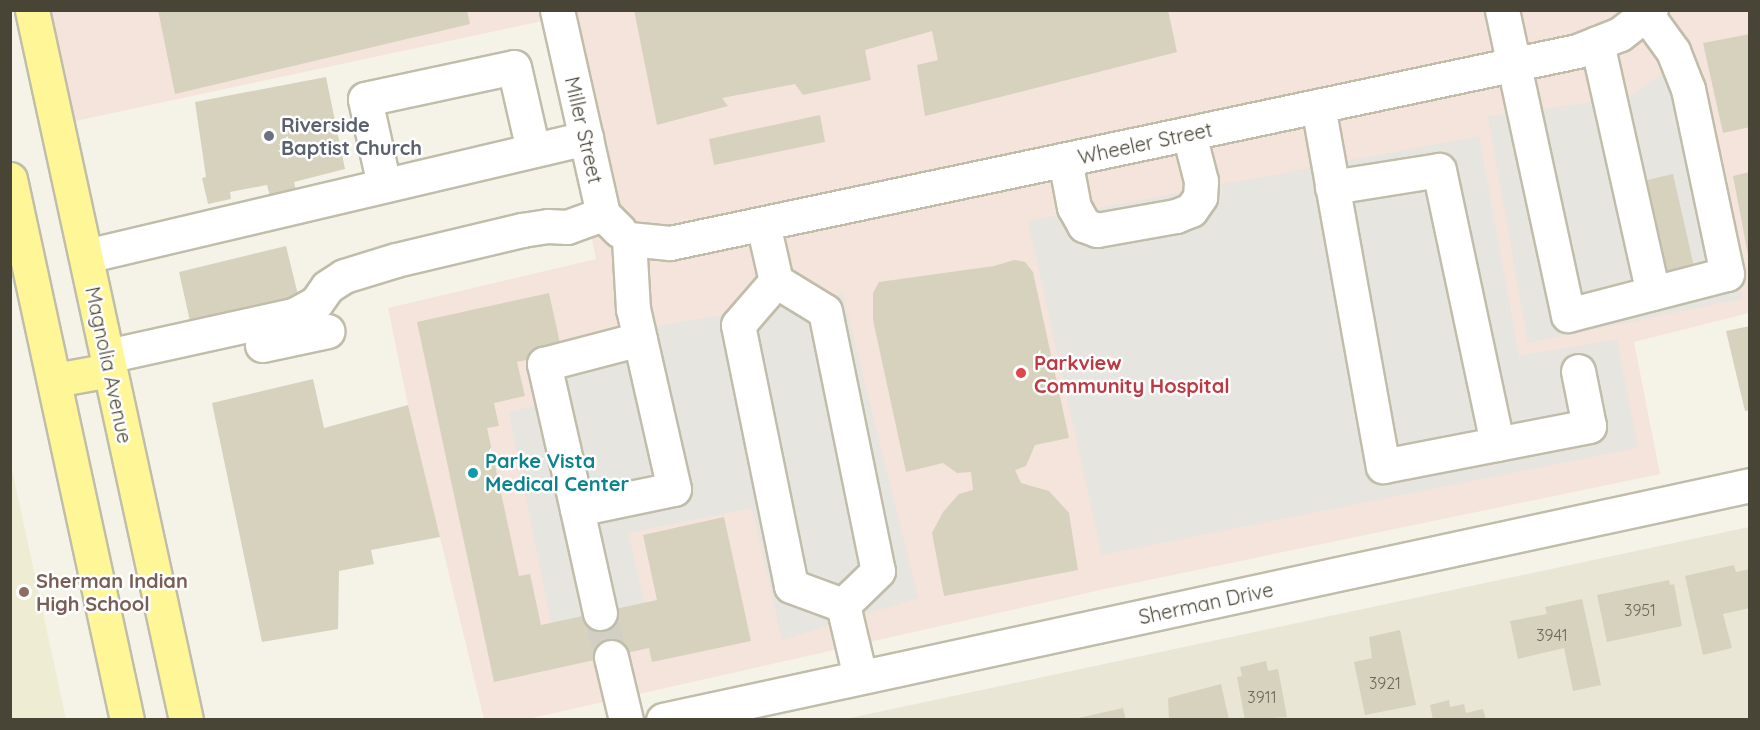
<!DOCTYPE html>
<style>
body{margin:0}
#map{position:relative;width:1760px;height:730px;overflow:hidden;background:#f5f3e8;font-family:Quicksand,sans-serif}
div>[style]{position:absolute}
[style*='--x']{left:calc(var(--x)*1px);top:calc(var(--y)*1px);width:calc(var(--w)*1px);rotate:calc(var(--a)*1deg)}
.residential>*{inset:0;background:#e9e6d6}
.education>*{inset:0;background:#eeecd2}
.medical>*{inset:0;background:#f5e4db}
.parking>*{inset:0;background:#e6e5e0}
.building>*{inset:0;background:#d7d2bd}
.minor-tunnel>*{height:33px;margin-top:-16.5px;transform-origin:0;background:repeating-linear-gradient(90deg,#d2d0c4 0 33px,transparent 0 49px)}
.roads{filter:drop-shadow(2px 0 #c0bdaa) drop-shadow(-2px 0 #c0bdaa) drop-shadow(0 2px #c0bdaa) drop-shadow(0 -2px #c0bdaa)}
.minor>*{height:33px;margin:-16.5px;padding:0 16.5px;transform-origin:16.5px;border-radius:16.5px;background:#fff}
.major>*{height:33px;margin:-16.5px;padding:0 16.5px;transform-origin:16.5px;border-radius:16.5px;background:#fff697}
.dots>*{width:16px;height:16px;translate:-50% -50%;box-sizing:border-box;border:3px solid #fff;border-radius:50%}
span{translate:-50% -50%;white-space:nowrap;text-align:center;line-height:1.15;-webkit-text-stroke:5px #fff;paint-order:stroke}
.number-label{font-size:16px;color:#6c6858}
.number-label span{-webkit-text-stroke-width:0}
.worship-label{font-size:20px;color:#5b616d;font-weight:700}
.left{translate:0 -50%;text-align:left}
.street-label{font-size:20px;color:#484536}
.health-label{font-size:20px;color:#be3a42;font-weight:700}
.culture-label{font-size:20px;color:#0d838f;font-weight:700}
.education-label{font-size:20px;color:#785e54;font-weight:700}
.frame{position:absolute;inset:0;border:12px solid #484536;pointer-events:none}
</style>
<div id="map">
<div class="residential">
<i style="clip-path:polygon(1749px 527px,1749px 719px,845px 719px)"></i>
</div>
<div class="education">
<i style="clip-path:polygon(10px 465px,11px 465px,66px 719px,11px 719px)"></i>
</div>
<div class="medical">
<i style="clip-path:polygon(47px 11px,1749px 11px,1749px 313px,1634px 342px,1660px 474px,1105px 589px,528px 719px,484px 719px,408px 405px,388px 308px,596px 259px,547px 20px,71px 122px)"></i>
</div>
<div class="parking">
<i style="clip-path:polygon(1677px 63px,1696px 90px,1742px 299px,1528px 343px,1488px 116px,1629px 97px)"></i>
<i style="clip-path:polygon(1479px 136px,1519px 356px,1617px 339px,1638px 448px,1102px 555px,1028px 221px)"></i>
<i style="clip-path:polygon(843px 294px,918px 598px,782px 640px,752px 508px,628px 533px,645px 604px,551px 623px,509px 412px,539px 405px,573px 341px)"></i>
</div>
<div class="building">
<i style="clip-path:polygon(158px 10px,467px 10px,470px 24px,175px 94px)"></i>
<i style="clip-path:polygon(634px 10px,1168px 10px,1177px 52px,925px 116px,917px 65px,938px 60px,932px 31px,865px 50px,871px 80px,803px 95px,795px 84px,722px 98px,728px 106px,657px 125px)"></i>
<i style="clip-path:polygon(1750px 34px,1750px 127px,1723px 133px,1703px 43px)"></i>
<i style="clip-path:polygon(326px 77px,345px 169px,294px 182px,296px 190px,270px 196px,267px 185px,230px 192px,231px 199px,208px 204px,202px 178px,206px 177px,195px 102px)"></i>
<i style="clip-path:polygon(820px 115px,825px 142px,714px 165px,709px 139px)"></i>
<i style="clip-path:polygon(1750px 172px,1750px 254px,1748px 255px,1733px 176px)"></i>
<i style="clip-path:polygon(1673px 174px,1695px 271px,1665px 278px,1643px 181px)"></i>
<i style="clip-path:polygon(286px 246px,300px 303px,192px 330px,179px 272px)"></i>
<i style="clip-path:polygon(1014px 260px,1025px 262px,1033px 272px,1069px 438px,1035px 445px,1026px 466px,1015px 470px,1021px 483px,1049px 491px,1069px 513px,1078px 570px,944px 596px,932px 533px,943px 512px,959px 494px,973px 490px,971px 472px,957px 473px,943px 463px,906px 472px,873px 320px,873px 293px,879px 282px,994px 266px)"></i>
<i style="clip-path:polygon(549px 293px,562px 352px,517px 362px,525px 396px,494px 403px,499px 426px,487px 428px,519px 576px,530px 574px,541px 625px,657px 600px,643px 535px,724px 517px,751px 641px,652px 662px,649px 648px,494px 682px,417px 322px)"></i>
<i style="clip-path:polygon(1750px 326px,1750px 410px,1745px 411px,1726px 331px)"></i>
<i style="clip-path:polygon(313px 379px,324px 428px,408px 405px,440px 537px,371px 550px,374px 564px,339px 571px,338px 629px,262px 642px,212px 403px)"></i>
<i style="clip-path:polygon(1734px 565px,1736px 572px,1750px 569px,1750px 608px,1723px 614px,1732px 648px,1703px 655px,1685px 576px)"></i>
<i style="clip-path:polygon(1669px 580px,1670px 585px,1674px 584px,1682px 626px,1607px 642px,1597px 595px)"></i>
<i style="clip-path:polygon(1582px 599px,1601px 685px,1573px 691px,1564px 648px,1518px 659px,1510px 621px,1547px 614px,1545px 607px)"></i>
<i style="clip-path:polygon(1400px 630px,1416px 705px,1365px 715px,1354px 662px,1372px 658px,1369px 637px)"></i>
<i style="clip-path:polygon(1266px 661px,1268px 671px,1278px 669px,1287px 717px,1245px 720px,1237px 677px,1242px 676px,1240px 667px)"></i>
<i style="clip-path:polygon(1221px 684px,1229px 720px,1169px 720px,1168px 698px)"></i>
<i style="clip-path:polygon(1449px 700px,1450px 707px,1464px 704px,1466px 713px,1483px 709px,1486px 720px,1433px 720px,1430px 705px)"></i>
<i style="clip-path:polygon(1123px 708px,1126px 720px,1074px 720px,1074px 719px)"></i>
</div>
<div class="minor-tunnel">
<i style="--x:600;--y:613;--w:45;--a:76"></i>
</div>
<div class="roads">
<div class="minor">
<i style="--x:557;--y:10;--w:209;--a:77.3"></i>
<i style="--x:603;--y:214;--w:23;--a:45"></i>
<i style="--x:1502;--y:10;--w:312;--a:77.8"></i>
<i style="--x:1568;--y:315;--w:164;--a:-14.5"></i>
<i style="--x:1727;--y:274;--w:189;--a:-101.9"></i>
<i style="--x:1688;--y:89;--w:41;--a:-111.5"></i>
<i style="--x:1673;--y:51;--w:46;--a:-126.1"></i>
<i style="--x:1597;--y:43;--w:256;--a:77.4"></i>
<i style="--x:1318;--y:106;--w:366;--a:79.8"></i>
<i style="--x:1383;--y:466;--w:210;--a:-11"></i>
<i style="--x:1589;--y:426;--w:56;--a:-101.3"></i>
<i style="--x:1065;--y:160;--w:48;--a:79.2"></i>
<i style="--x:1074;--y:207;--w:21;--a:61"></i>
<i style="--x:1084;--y:225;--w:14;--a:21"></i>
<i style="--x:1097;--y:230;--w:80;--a:-10"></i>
<i style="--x:1176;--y:216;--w:16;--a:-22"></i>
<i style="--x:1191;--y:210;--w:16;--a:-55"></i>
<i style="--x:1200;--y:197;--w:16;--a:-86"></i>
<i style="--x:1201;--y:181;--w:49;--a:-104.3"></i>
<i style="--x:384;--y:185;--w:88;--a:-102.5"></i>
<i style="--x:365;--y:99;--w:152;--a:-12.1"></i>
<i style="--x:514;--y:67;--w:85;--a:77.1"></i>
<i style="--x:1332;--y:187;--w:108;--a:-9"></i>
<i style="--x:1439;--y:170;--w:280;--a:78"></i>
<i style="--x:763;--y:224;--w:58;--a:77.2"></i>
<i style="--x:776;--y:281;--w:57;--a:31.5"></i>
<i style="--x:825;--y:311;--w:265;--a:78.5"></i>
<i style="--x:878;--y:571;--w:49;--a:135.8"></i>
<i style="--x:629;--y:239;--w:41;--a:5.6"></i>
<i style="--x:670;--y:243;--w:927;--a:-11.95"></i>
<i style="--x:1577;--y:51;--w:46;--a:-21.6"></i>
<i style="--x:1620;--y:34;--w:39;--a:-38"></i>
<i style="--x:86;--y:256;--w:514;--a:-13.28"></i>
<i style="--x:776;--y:281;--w:58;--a:130.8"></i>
<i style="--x:738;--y:325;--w:266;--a:78.5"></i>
<i style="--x:791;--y:586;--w:55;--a:20.1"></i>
<i style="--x:262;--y:345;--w:67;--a:-12"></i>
<i style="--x:107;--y:356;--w:191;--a:-12.4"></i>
<i style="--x:294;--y:315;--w:25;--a:-29"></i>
<i style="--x:316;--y:303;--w:19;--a:-55"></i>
<i style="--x:327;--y:287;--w:20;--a:-33"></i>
<i style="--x:344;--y:276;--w:54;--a:-17.1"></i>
<i style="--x:396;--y:260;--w:130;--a:-13.4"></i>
<i style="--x:522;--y:230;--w:26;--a:-9"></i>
<i style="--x:548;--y:226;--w:19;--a:3"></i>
<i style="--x:567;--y:227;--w:38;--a:-20"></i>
<i style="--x:577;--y:509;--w:149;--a:-102.8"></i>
<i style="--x:544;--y:364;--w:99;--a:-14.6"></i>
<i style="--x:843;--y:605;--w:74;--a:76.7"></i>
<i style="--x:600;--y:613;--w:107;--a:-102.5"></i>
<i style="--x:577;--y:509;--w:99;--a:-11.7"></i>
<i style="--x:674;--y:489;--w:185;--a:-102.8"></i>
<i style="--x:633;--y:309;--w:70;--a:-93.3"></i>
<i style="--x:611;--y:657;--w:65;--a:76.6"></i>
<i style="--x:663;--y:720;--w:1112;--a:-12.2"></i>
</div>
<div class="major">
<i style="--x:32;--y:10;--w:727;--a:77.76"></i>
<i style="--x:10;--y:179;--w:554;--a:77.8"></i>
<i style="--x:55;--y:380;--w:56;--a:-10.3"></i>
</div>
</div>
<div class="dots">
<i style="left:269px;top:136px;background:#6b7280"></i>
<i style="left:1021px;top:373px;background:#e0444e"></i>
<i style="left:473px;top:473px;background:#0f9aa8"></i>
<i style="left:24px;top:592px;background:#8d6e63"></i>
</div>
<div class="number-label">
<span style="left:1640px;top:610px">3951</span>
<span style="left:1552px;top:635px">3941</span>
<span style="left:1385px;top:683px">3921</span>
<span style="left:1262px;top:697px">3911</span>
</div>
<div class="worship-label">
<span class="left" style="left:281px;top:136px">Riverside<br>Baptist Church</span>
</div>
<div class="street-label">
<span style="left:584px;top:130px;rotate:77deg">Miller Street</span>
<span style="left:1145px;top:143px;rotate:-12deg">Wheeler Street</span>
<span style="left:109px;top:365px;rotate:78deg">Magnolia Avenue</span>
<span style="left:1206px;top:603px;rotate:-12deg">Sherman Drive</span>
</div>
<div class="health-label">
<span class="left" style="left:1034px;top:374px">Parkview<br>Community Hospital</span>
</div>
<div class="culture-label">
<span class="left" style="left:485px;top:472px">Parke Vista<br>Medical Center</span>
</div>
<div class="education-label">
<span class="left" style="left:36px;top:592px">Sherman Indian<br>High School</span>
</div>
<div class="frame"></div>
</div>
